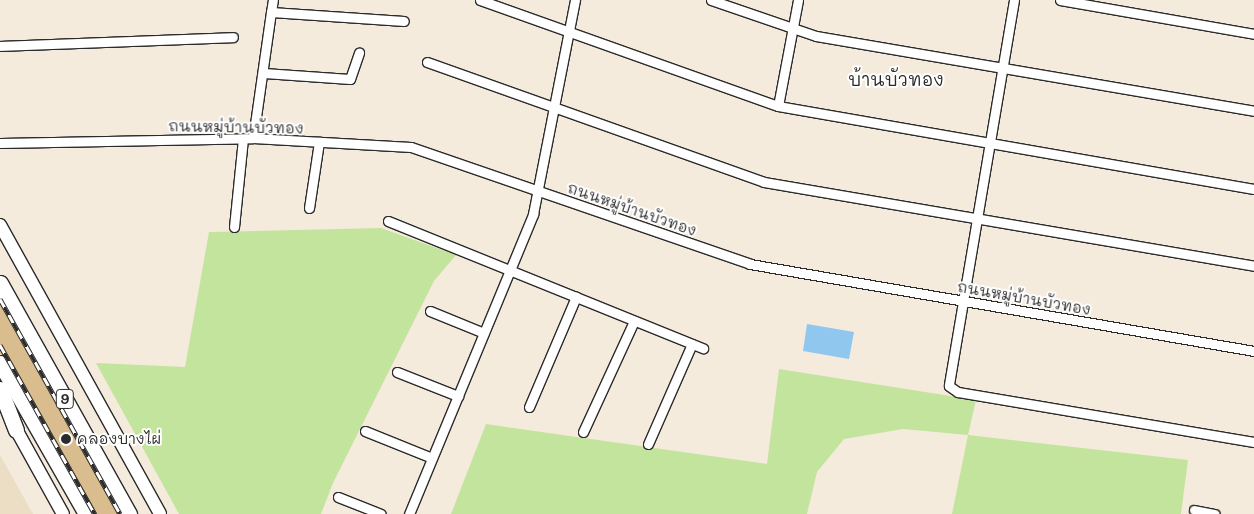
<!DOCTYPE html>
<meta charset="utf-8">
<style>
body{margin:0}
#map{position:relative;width:1254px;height:514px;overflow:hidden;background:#f4ebdd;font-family:Mali,"Playpen Sans Thai",sans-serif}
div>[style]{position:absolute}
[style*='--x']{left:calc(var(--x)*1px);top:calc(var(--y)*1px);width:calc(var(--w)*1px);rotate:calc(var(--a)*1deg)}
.built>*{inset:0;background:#ecddc5}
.green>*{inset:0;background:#c3e49d}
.water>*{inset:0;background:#8fc7ee}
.building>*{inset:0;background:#d9bd8e}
.roads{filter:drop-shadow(1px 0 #2b2b2b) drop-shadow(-1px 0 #2b2b2b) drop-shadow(0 1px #2b2b2b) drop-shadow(0 -1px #2b2b2b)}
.street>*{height:9px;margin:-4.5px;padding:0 4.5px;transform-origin:4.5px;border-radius:4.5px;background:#fff}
.secondary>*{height:12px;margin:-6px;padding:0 6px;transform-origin:6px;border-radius:6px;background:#fff}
.highway>*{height:15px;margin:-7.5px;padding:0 7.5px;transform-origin:7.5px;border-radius:7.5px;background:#fff}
.rail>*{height:5px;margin-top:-2.5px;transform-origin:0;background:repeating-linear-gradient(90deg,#fff 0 9px,#2b2b2b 0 18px);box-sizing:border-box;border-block:1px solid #2b2b2b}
.dots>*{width:14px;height:14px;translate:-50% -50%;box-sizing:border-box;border:2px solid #fff;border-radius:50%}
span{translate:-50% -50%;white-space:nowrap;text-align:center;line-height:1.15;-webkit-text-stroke:4px #fff;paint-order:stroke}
.shield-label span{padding:1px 4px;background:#fff;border:1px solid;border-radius:4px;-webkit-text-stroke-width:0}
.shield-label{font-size:14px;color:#2b2b2b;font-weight:700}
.street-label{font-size:15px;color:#2b2b2b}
.poi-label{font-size:15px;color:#2b2b2b}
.left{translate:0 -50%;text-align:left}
.quarter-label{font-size:18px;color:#2b2b2b}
</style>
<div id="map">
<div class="built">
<i style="clip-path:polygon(0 455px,33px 514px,0 514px)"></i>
</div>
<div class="green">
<i style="clip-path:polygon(381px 228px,456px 255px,434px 281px,333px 483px,321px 514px,179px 514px,96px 363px,185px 367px,209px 232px)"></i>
<i style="clip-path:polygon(779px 369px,976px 400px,968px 435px,1188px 460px,1181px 514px,952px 514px,968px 435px,903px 429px,844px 439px,817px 472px,807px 514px,451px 514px,486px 424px,767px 464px)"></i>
</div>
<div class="water">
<i style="clip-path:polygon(807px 324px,854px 332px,849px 359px,803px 351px)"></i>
</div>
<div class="building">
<i style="clip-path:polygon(0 302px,118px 514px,95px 514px,8px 358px,0 354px)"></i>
</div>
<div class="roads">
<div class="street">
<i style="--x:480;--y:0;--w:316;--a:19.6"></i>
<i style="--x:778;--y:106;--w:483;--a:9.9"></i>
<i style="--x:711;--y:0;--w:111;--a:18.9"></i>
<i style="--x:816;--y:36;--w:444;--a:9.7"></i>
<i style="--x:1014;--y:0;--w:391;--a:99.6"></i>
<i style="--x:949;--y:386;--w:11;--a:34"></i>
<i style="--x:958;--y:392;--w:300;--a:9.6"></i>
<i style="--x:1060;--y:0;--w:197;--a:9.9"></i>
<i style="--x:271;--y:12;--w:12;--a:-81"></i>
<i style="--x:0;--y:46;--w:233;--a:-2.2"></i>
<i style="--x:427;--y:62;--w:358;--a:19.6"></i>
<i style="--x:764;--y:182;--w:497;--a:9.7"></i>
<i style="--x:264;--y:73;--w:86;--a:4"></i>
<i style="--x:350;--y:79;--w:28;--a:-71"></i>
<i style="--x:778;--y:106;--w:108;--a:-79.3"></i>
<i style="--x:253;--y:138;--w:127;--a:-81.9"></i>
<i style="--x:271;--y:12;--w:133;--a:3.9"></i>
<i style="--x:0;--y:143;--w:253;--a:-1.1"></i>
<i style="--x:253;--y:138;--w:158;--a:3.3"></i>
<i style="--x:411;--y:147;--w:359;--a:19"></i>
<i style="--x:750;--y:264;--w:511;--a:9.79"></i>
<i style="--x:309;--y:208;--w:67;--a:-81.4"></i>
<i style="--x:388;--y:221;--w:340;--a:22"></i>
<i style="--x:234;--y:227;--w:89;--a:-84.2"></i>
<i style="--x:430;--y:311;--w:58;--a:22.2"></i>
<i style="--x:397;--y:372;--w:66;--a:21.5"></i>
<i style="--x:529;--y:407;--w:120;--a:-66.9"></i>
<i style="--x:365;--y:431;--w:72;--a:21.9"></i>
<i style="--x:583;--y:432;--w:122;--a:-65.3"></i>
<i style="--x:648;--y:444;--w:109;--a:-66.3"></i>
<i style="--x:338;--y:497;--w:46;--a:21.6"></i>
<i style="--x:1194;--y:510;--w:21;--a:11"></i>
<i style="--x:409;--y:514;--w:325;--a:-67.5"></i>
<i style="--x:533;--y:214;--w:218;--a:-78.9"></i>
</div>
<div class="secondary">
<i style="--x:0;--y:225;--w:330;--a:61"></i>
<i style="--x:12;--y:422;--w:105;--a:61"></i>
</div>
<div class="highway">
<i style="--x:0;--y:283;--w:265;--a:60.8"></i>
<i style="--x:0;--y:363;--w:174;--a:60.3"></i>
<i style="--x:0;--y:389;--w:44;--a:68.7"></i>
</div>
</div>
<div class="rail">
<i style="--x:0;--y:299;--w:246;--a:60.8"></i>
<i style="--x:0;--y:345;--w:194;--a:60.7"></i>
</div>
<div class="dots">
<i style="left:66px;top:439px;background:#2b2b2b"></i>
</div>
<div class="shield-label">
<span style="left:65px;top:399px">9</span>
</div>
<div class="street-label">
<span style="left:236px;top:127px;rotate:1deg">ถนนหมู่บ้านบัวทอง</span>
<span style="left:632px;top:209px;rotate:19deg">ถนนหมู่บ้านบัวทอง</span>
<span style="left:1024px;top:298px;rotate:10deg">ถนนหมู่บ้านบัวทอง</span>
</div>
<div class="poi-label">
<span class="left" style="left:77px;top:439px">คลองบางไผ่</span>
</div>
<div class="quarter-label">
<span style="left:896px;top:79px">บ้านบัวทอง</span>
</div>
</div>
